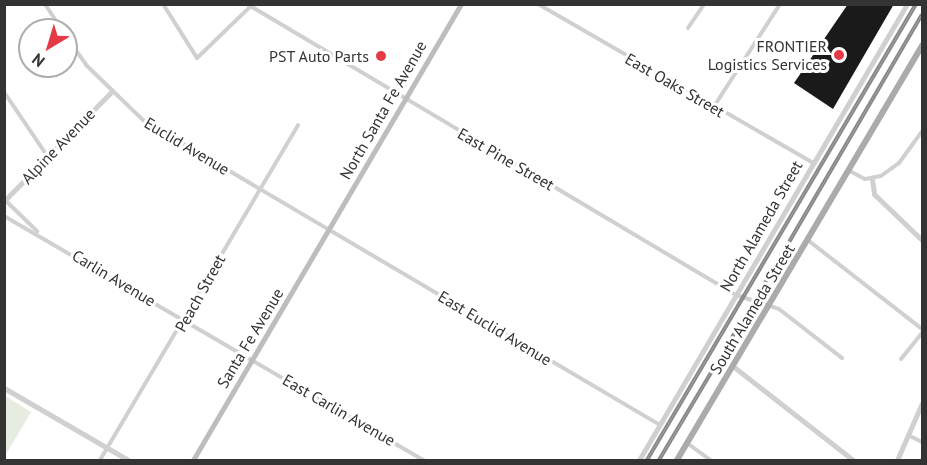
<!DOCTYPE html>
<style>
body{margin:0}
#map{position:relative;width:927px;height:465px;overflow:hidden;background:#fff;font-family:"PT Sans",sans-serif}
div>[style]{position:absolute}
[style*='--x']{left:calc(var(--x)*1px);top:calc(var(--y)*1px);width:calc(var(--w)*1px);rotate:calc(var(--a)*1deg)}
.green>*{inset:0;background:#e6ecdf}
.building>*{inset:0;background:#1a1a1a}
.minor>*{height:4px;margin:-2px;padding:0 2px;transform-origin:2px;border-radius:2px;background:#d0d0d0}
.tertiary>*{height:5px;margin:-2.5px;padding:0 2.5px;transform-origin:2.5px;border-radius:2.5px;background:#d0d0d0}
.secondary>*{height:5px;margin:-2.5px;padding:0 2.5px;transform-origin:2.5px;border-radius:2.5px;background:#bdbdbd}
.primary>*{height:6px;margin:-3px;padding:0 3px;transform-origin:3px;border-radius:3px;background:#ababab}
.rail>*{height:4px;margin-top:-2px;transform-origin:0;background:repeating-linear-gradient(90deg,#fff 0 4.5px,#888 0 9px);box-sizing:border-box;border-block:2px solid #888}
.dots>*{width:16px;height:16px;translate:-50% -50%;box-sizing:border-box;border:3px solid #fff;border-radius:50%}
span{translate:-50% -50%;white-space:nowrap;text-align:center;line-height:1.15;-webkit-text-stroke:6px #fff;paint-order:stroke}
.poi-label{font-size:16px;color:#333}
.right{translate:-100% -50%;text-align:right}
.street-label{font-size:16px;color:#333}
.frame{position:absolute;inset:0;border:6px solid #333;pointer-events:none}
.north{position:absolute;left:18px;top:18px;width:60px;height:60px;box-sizing:border-box;background:#fff;border:2px solid #adadad;border-radius:50%;rotate:218deg;font-size:16px;font-weight:700;line-height:24px;text-align:center;color:#333}
.north::after{content:'';display:block;margin:auto;width:21px;height:27px;background:#e63946;clip-path:polygon(50% 0,100% 100%,50% 72%,0 100%)}
</style>
<div id="map">
<div class="green">
<i style="clip-path:polygon(5px 396px,31px 412px,5px 456px)"></i>
</div>
<div class="building">
<i style="clip-path:polygon(848px 4px,894px 4px,833px 109px,794px 83px)"></i>
</div>
<div class="minor">
<i style="--x:45;--y:4;--w:31;--a:57"></i>
<i style="--x:163;--y:4;--w:64;--a:57.8"></i>
<i style="--x:197;--y:58;--w:78;--a:-44"></i>
<i style="--x:247;--y:4;--w:569;--a:30.76"></i>
<i style="--x:736;--y:295;--w:45;--a:18"></i>
<i style="--x:779;--y:309;--w:80;--a:37.9"></i>
<i style="--x:538;--y:4;--w:318;--a:30"></i>
<i style="--x:688;--y:28;--w:29;--a:-56"></i>
<i style="--x:66;--y:36;--w:35;--a:55"></i>
<i style="--x:86;--y:65;--w:79;--a:44"></i>
<i style="--x:143;--y:120;--w:600;--a:30.54"></i>
<i style="--x:4;--y:92;--w:78;--a:55.9"></i>
<i style="--x:713;--y:108;--w:124;--a:-57.2"></i>
<i style="--x:848;--y:170;--w:19;--a:28"></i>
<i style="--x:865;--y:179;--w:16;--a:-11"></i>
<i style="--x:881;--y:176;--w:22;--a:-36"></i>
<i style="--x:899;--y:163;--w:39;--a:-54"></i>
<i style="--x:5;--y:200;--w:45;--a:44.1"></i>
<i style="--x:4;--y:216;--w:486;--a:30.2"></i>
<i style="--x:809;--y:241;--w:143;--a:37.9"></i>
<i style="--x:901;--y:359;--w:33;--a:-51"></i>
<i style="--x:908;--y:435;--w:16;--a:27"></i>
<i style="--x:687;--y:443;--w:29;--a:36"></i>
<i style="--x:100;--y:460;--w:389;--a:-59.4"></i>
</div>
<div class="tertiary">
<i style="--x:872;--y:179;--w:15;--a:82"></i>
<i style="--x:874;--y:194;--w:66;--a:43.8"></i>
<i style="--x:4;--y:201;--w:154;--a:-45.5"></i>
<i style="--x:734;--y:367;--w:151;--a:38"></i>
<i style="--x:4;--y:388;--w:143;--a:30.1"></i>
<i style="--x:639;--y:460;--w:529;--a:-59.56"></i>
<i style="--x:897;--y:460;--w:62;--a:-66.3"></i>
</div>
<div class="secondary">
<i style="--x:193;--y:460;--w:529;--a:-59.56"></i>
</div>
<div class="primary">
<i style="--x:677;--y:460;--w:482;--a:-59.4"></i>
</div>
<div class="rail">
<i style="--x:761;--y:290;--w:319;--a:-59.7"></i>
<i style="--x:647;--y:460;--w:529;--a:-59.46"></i>
<i style="--x:659;--y:460;--w:176;--a:-59.2"></i>
</div>
<div class="dots">
<i style="left:839px;top:55px;background:#e63946"></i>
<i style="left:381px;top:56px;background:#e63946"></i>
</div>
<div class="poi-label">
<span class="right" style="left:827px;top:55px">FRONTIER<br>Logistics Services</span>
<span class="right" style="left:369px;top:56px">PST Auto Parts</span>
</div>
<div class="street-label">
<span style="left:675px;top:85px;rotate:30deg">East Oaks Street</span>
<span style="left:383px;top:110px;rotate:-60deg">North Santa Fe Avenue</span>
<span style="left:58px;top:146px;rotate:-46deg">Alpine Avenue</span>
<span style="left:187px;top:146px;rotate:31deg">Euclid Avenue</span>
<span style="left:506px;top:159px;rotate:30deg">East Pine Street</span>
<span style="left:761px;top:226px;rotate:-60deg">North Alameda Street</span>
<span style="left:114px;top:278px;rotate:31deg">Carlin Avenue</span>
<span style="left:200px;top:293px;rotate:-61deg">Peach Street</span>
<span style="left:752px;top:309px;rotate:-59deg">South Alameda Street</span>
<span style="left:495px;top:328px;rotate:31deg">East Euclid Avenue</span>
<span style="left:250px;top:338px;rotate:-59deg">Santa Fe Avenue</span>
<span style="left:339px;top:410px;rotate:30deg">East Carlin Avenue</span>
</div>
<div class="frame"></div>
<div class="north">N</div>
</div>
